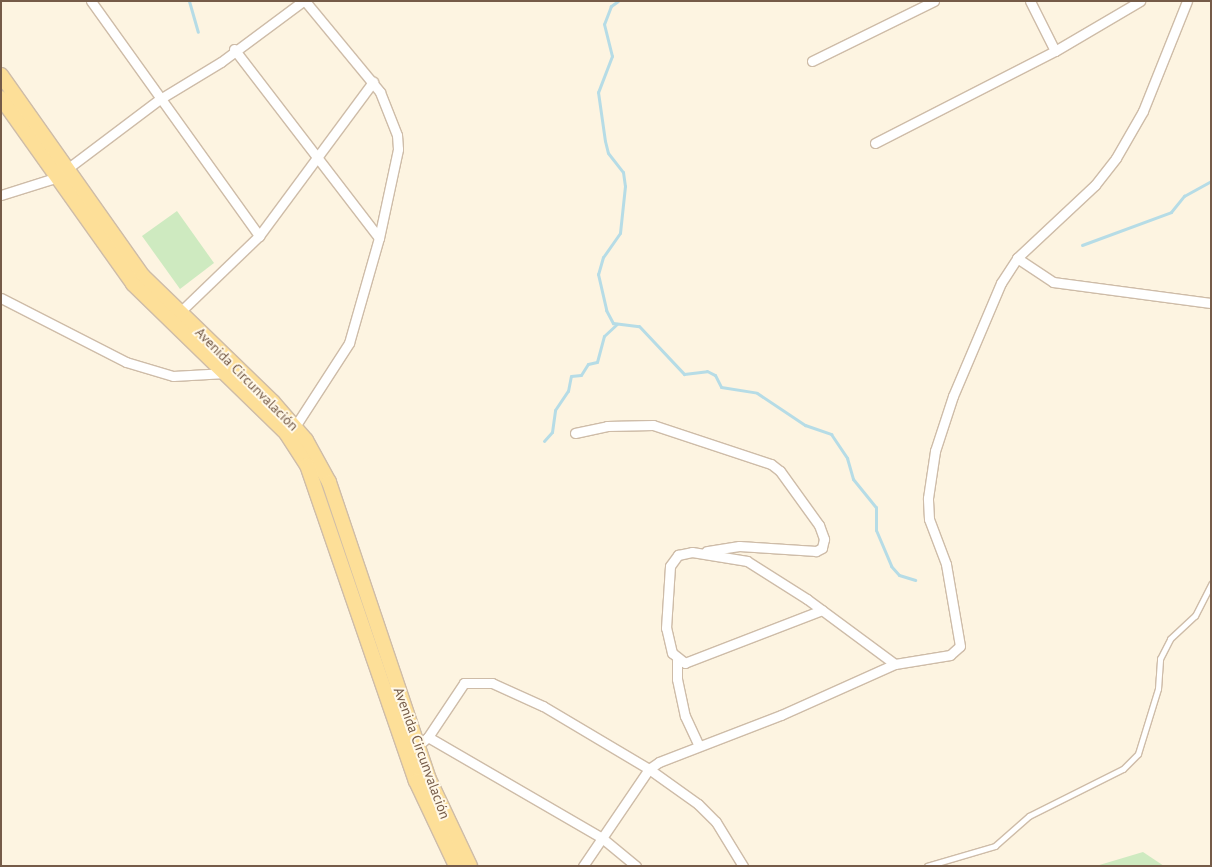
<!DOCTYPE html>
<meta charset="utf-8">
<style>
body{margin:0}
#map{position:relative;width:1212px;height:867px;overflow:hidden;background:#fdf4e1;font-family:"PT Sans",sans-serif}
div>[style]{position:absolute}
[style*='--x']{left:calc(var(--x)*1px);top:calc(var(--y)*1px);width:calc(var(--w)*1px);rotate:calc(var(--a)*1deg)}
.green>*{inset:0;background:#ceeac0}
.stream>*{height:3px;margin:-1.5px;padding:0 1.5px;transform-origin:1.5px;border-radius:1.5px;background:#b6dce6}
.roads{filter:drop-shadow(1px 0 #cebca8) drop-shadow(-1px 0 #cebca8) drop-shadow(0 1px #cebca8) drop-shadow(0 -1px #cebca8)}
.lane>*{height:4.5px;margin:-2.25px;padding:0 2.25px;transform-origin:2.25px;border-radius:2.25px;background:#fff}
.street>*{height:9px;margin:-4.5px;padding:0 4.5px;transform-origin:4.5px;border-radius:4.5px;background:#fff}
.primary>*{height:14px;margin:-7px;padding:0 7px;transform-origin:7px;border-radius:7px;background:#fddf98}
span{translate:-50% -50%;white-space:nowrap;text-align:center;line-height:1.15;-webkit-text-stroke:4px #fff8e8;paint-order:stroke}
.street-label{font-size:14px;color:#755b48}
.frame{position:absolute;inset:0;border:2px solid #755b48;pointer-events:none}
</style>
<div id="map">
<div class="green">
<i style="clip-path:polygon(177px 211px,214px 263px,180px 289px,142px 236px)"></i>
<i style="clip-path:polygon(1143px 852px,1164px 866px,1096px 866px)"></i>
</div>
<div class="stream">
<i style="--x:189;--y:1;--w:32;--a:74"></i>
<i style="--x:618;--y:1;--w:9;--a:144"></i>
<i style="--x:611;--y:6;--w:19;--a:111"></i>
<i style="--x:604;--y:24;--w:33;--a:76"></i>
<i style="--x:612;--y:56;--w:39;--a:111"></i>
<i style="--x:598;--y:92;--w:49;--a:81.9"></i>
<i style="--x:605;--y:141;--w:12;--a:76"></i>
<i style="--x:608;--y:153;--w:24;--a:52"></i>
<i style="--x:623;--y:172;--w:14;--a:82"></i>
<i style="--x:625;--y:186;--w:47;--a:96.1"></i>
<i style="--x:620;--y:233;--w:29;--a:125"></i>
<i style="--x:603;--y:257;--w:18;--a:106"></i>
<i style="--x:598;--y:274;--w:37;--a:77"></i>
<i style="--x:606;--y:310;--w:15;--a:62"></i>
<i style="--x:613;--y:323;--w:26;--a:7"></i>
<i style="--x:639;--y:326;--w:66;--a:46.8"></i>
<i style="--x:684;--y:374;--w:23;--a:-7"></i>
<i style="--x:707;--y:371;--w:9;--a:27"></i>
<i style="--x:715;--y:375;--w:13;--a:63"></i>
<i style="--x:721;--y:387;--w:36;--a:9"></i>
<i style="--x:757;--y:393;--w:58;--a:33.7"></i>
<i style="--x:805;--y:425;--w:28;--a:19"></i>
<i style="--x:831;--y:434;--w:29;--a:56"></i>
<i style="--x:847;--y:458;--w:22;--a:74"></i>
<i style="--x:853;--y:479;--w:36;--a:51"></i>
<i style="--x:876;--y:507;--w:23;--a:90"></i>
<i style="--x:876;--y:530;--w:39;--a:67"></i>
<i style="--x:891;--y:566;--w:12;--a:48"></i>
<i style="--x:899;--y:575;--w:17;--a:17"></i>
<i style="--x:1082;--y:245;--w:95;--a:-20.3"></i>
<i style="--x:1171;--y:212;--w:21;--a:-51"></i>
<i style="--x:1184;--y:196;--w:31;--a:-29"></i>
<i style="--x:544;--y:441;--w:12;--a:-48"></i>
<i style="--x:552;--y:432;--w:22;--a:-82"></i>
<i style="--x:555;--y:410;--w:23;--a:-56"></i>
<i style="--x:568;--y:391;--w:15;--a:-79"></i>
<i style="--x:571;--y:376;--w:10;--a:-6"></i>
<i style="--x:581;--y:375;--w:13;--a:-58"></i>
<i style="--x:588;--y:364;--w:9;--a:-13"></i>
<i style="--x:597;--y:362;--w:27;--a:-75"></i>
<i style="--x:604;--y:336;--w:18;--a:-43"></i>
</div>
<div class="roads">
<div class="lane">
<i style="--x:927;--y:866;--w:71;--a:-16.4"></i>
<i style="--x:995;--y:846;--w:45;--a:-41.4"></i>
<i style="--x:1029;--y:816;--w:105;--a:-26.6"></i>
<i style="--x:1123;--y:769;--w:21;--a:-45"></i>
<i style="--x:1138;--y:754;--w:68;--a:-72.9"></i>
<i style="--x:1158;--y:689;--w:30;--a:-86"></i>
<i style="--x:1160;--y:659;--w:22;--a:-63"></i>
<i style="--x:1170;--y:639;--w:34;--a:-43"></i>
<i style="--x:1195;--y:616;--w:36;--a:-63"></i>
</div>
<div class="street">
<i style="--x:91;--y:1;--w:289;--a:54.4"></i>
<i style="--x:1030;--y:1;--w:56;--a:63.4"></i>
<i style="--x:234;--y:49;--w:238;--a:52.5"></i>
<i style="--x:812;--y:61;--w:136;--a:-26.2"></i>
<i style="--x:875;--y:143;--w:202;--a:-27.1"></i>
<i style="--x:1055;--y:51;--w:99;--a:-30.5"></i>
<i style="--x:1;--y:195;--w:57;--a:-17.5"></i>
<i style="--x:55;--y:178;--w:131;--a:-37"></i>
<i style="--x:160;--y:99;--w:71;--a:-31.2"></i>
<i style="--x:221;--y:62;--w:102;--a:-36.6"></i>
<i style="--x:1017;--y:258;--w:43;--a:33.7"></i>
<i style="--x:1053;--y:282;--w:159;--a:7.6"></i>
<i style="--x:1;--y:298;--w:140;--a:27.1"></i>
<i style="--x:126;--y:362;--w:49;--a:16.6"></i>
<i style="--x:173;--y:376;--w:53;--a:-3.2"></i>
<i style="--x:180;--y:312;--w:110;--a:-43.9"></i>
<i style="--x:259;--y:236;--w:192;--a:-53.5"></i>
<i style="--x:296;--y:425;--w:98;--a:-57.1"></i>
<i style="--x:349;--y:343;--w:109;--a:-74.1"></i>
<i style="--x:379;--y:238;--w:91;--a:-77.9"></i>
<i style="--x:398;--y:149;--w:14;--a:-94"></i>
<i style="--x:397;--y:135;--w:46;--a:-111.6"></i>
<i style="--x:380;--y:92;--w:118;--a:-129.5"></i>
<i style="--x:575;--y:433;--w:33;--a:-12"></i>
<i style="--x:607;--y:426;--w:46;--a:-1.2"></i>
<i style="--x:653;--y:425;--w:124;--a:18.3"></i>
<i style="--x:771;--y:464;--w:11;--a:38"></i>
<i style="--x:780;--y:471;--w:67;--a:54.2"></i>
<i style="--x:819;--y:525;--w:15;--a:70"></i>
<i style="--x:824;--y:539;--w:9;--a:103"></i>
<i style="--x:822;--y:548;--w:7;--a:153"></i>
<i style="--x:816;--y:551;--w:77;--a:-176.3"></i>
<i style="--x:739;--y:546;--w:33;--a:171"></i>
<i style="--x:822;--y:610;--w:147;--a:158.9"></i>
<i style="--x:685;--y:663;--w:16;--a:-142"></i>
<i style="--x:672;--y:653;--w:26;--a:-103"></i>
<i style="--x:666;--y:628;--w:62;--a:-86.3"></i>
<i style="--x:670;--y:566;--w:14;--a:-54"></i>
<i style="--x:678;--y:555;--w:14;--a:-12"></i>
<i style="--x:692;--y:552;--w:56;--a:9.3"></i>
<i style="--x:747;--y:561;--w:71;--a:32.3"></i>
<i style="--x:807;--y:599;--w:109;--a:36.5"></i>
<i style="--x:677;--y:660;--w:19;--a:90"></i>
<i style="--x:677;--y:679;--w:38;--a:78"></i>
<i style="--x:685;--y:716;--w:33;--a:65"></i>
<i style="--x:428;--y:737;--w:201;--a:30.1"></i>
<i style="--x:602;--y:838;--w:44;--a:39.5"></i>
<i style="--x:415;--y:748;--w:17;--a:-40"></i>
<i style="--x:428;--y:737;--w:65;--a:-56.3"></i>
<i style="--x:464;--y:683;--w:28;--a:0"></i>
<i style="--x:492;--y:683;--w:56;--a:24.3"></i>
<i style="--x:543;--y:706;--w:123;--a:30.7"></i>
<i style="--x:649;--y:769;--w:60;--a:35.5"></i>
<i style="--x:698;--y:804;--w:25;--a:45"></i>
<i style="--x:716;--y:822;--w:52;--a:58.5"></i>
<i style="--x:583;--y:866;--w:117;--a:-55.8"></i>
<i style="--x:649;--y:769;--w:12;--a:-35"></i>
<i style="--x:659;--y:762;--w:131;--a:-21.1"></i>
<i style="--x:781;--y:715;--w:125;--a:-24.1"></i>
<i style="--x:895;--y:664;--w:56;--a:-9.3"></i>
<i style="--x:950;--y:655;--w:13;--a:-42"></i>
<i style="--x:960;--y:646;--w:83;--a:-99.7"></i>
<i style="--x:946;--y:564;--w:48;--a:-110.7"></i>
<i style="--x:929;--y:519;--w:21;--a:-93"></i>
<i style="--x:928;--y:498;--w:48;--a:-81.5"></i>
<i style="--x:935;--y:451;--w:58;--a:-71.9"></i>
<i style="--x:953;--y:396;--w:123;--a:-67"></i>
<i style="--x:1001;--y:283;--w:30;--a:-57"></i>
<i style="--x:1017;--y:258;--w:107;--a:-43.1"></i>
<i style="--x:1095;--y:185;--w:34;--a:-52"></i>
<i style="--x:1116;--y:158;--w:54;--a:-60.1"></i>
<i style="--x:1143;--y:111;--w:118;--a:-68.2"></i>
</div>
<div class="primary">
<i style="--x:1;--y:75;--w:246;--a:54.8"></i>
<i style="--x:143;--y:276;--w:181;--a:44.1"></i>
<i style="--x:273;--y:402;--w:50;--a:49"></i>
<i style="--x:306;--y:440;--w:48;--a:61.3"></i>
<i style="--x:329;--y:482;--w:311;--a:71.4"></i>
<i style="--x:428;--y:777;--w:98;--a:64.7"></i>
<i style="--x:1;--y:98;--w:228;--a:54.6"></i>
<i style="--x:133;--y:284;--w:214;--a:44.2"></i>
<i style="--x:286;--y:433;--w:38;--a:57"></i>
<i style="--x:307;--y:465;--w:334;--a:71"></i>
<i style="--x:416;--y:781;--w:94;--a:64.8"></i>
</div>
</div>
<div class="street-label">
<span style="left:247px;top:379px;rotate:45deg">Avenida Circunvalación</span>
<span style="left:422px;top:753px;rotate:70deg">Avenida Circunvalación</span>
</div>
<div class="frame"></div>
</div>
